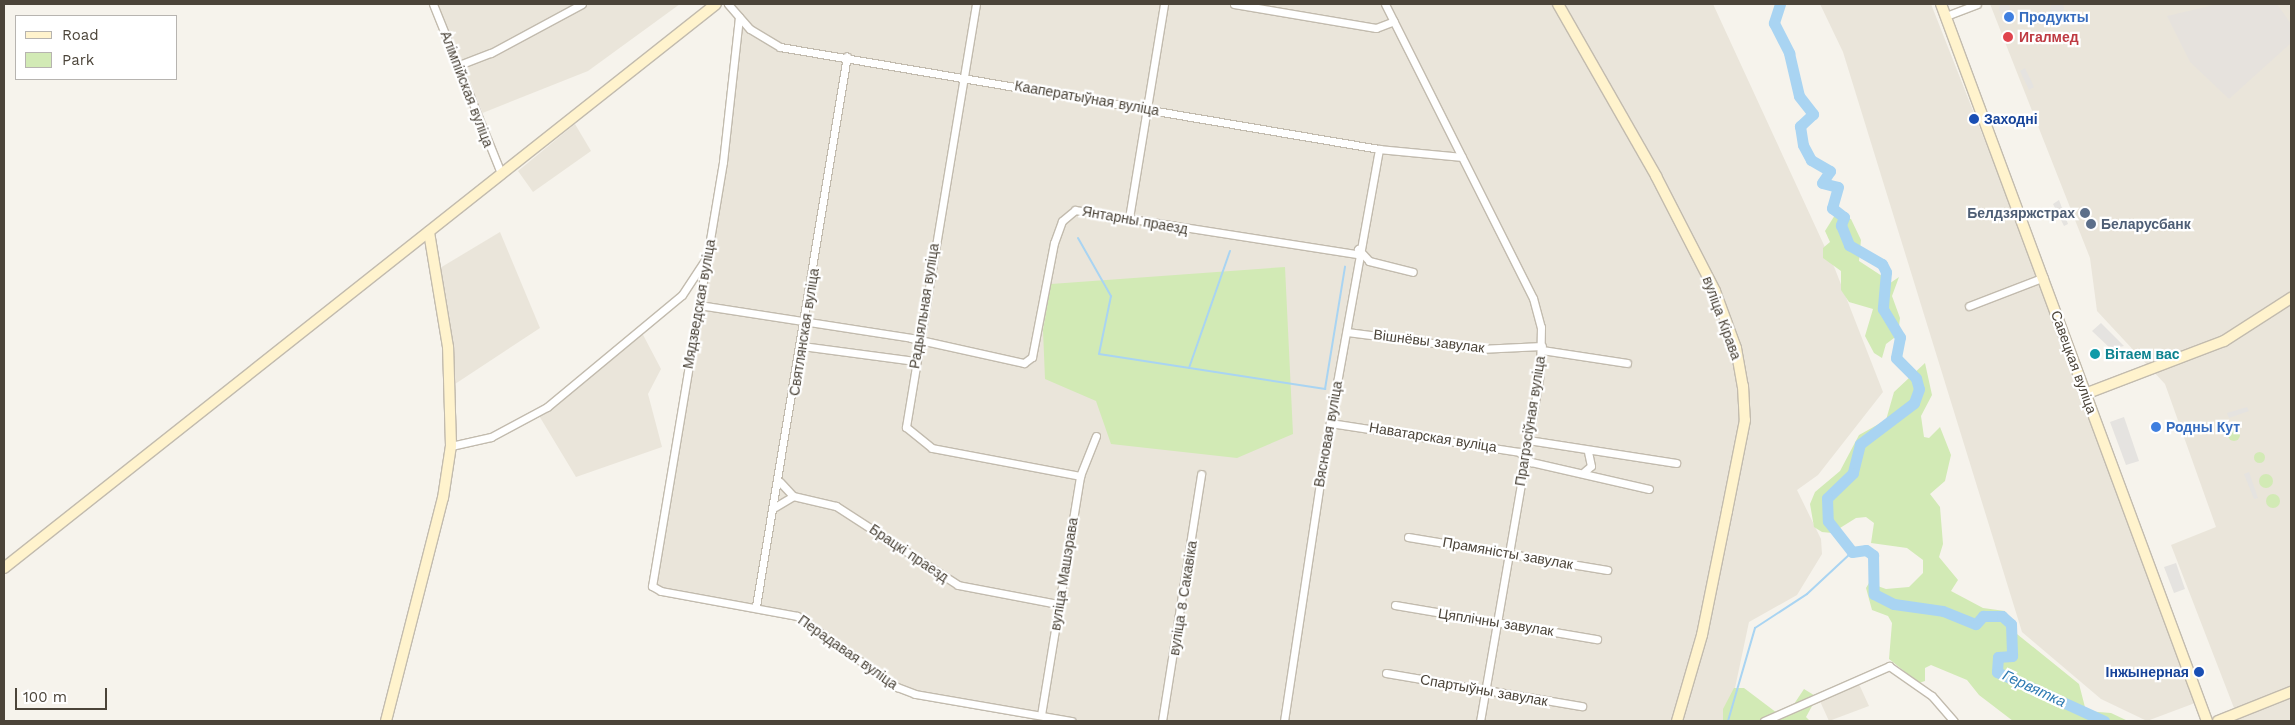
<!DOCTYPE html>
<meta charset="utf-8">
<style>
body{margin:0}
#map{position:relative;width:2295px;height:725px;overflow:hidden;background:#f6f3ec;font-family:"Work Sans",sans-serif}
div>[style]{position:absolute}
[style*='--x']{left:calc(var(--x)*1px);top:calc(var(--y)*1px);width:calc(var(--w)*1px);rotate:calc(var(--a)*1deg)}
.residential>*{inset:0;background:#eae5da}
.industrial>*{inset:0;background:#e6e2dd}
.green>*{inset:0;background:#d2eab5}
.round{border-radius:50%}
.parking>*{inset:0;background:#e5e3e0}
.stream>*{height:2px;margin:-1px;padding:0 1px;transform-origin:1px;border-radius:1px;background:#a9d4f2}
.river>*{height:11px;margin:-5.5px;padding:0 5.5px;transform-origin:5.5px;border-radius:5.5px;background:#a9d4f2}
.roads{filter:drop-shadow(1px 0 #c2bbae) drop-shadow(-1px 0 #c2bbae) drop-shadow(0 1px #c2bbae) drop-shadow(0 -1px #c2bbae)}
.street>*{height:7px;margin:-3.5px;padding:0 3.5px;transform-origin:3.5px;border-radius:3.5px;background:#fff}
.secondary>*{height:10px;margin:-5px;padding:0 5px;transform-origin:5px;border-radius:5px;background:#fff3cd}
.dots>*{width:14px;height:14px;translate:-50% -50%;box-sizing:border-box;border:2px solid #fff;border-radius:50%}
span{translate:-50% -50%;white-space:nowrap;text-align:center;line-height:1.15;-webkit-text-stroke:4.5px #fff;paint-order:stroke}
.shop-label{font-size:14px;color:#366cbe;font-weight:700}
.left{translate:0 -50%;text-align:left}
.health-label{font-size:14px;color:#be3a42;font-weight:700}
.street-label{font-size:14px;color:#4b4439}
.transit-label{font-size:14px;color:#164399;font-weight:700}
.right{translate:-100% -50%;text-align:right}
.service-label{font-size:14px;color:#4e5e75;font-weight:700}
.culture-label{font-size:14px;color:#0d838f;font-weight:700}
.water-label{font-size:15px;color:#2e7ab2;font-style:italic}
.frame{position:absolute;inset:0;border:5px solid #4b4439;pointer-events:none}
.legend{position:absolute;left:15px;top:15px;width:162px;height:65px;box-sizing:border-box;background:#fff;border:1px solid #b7b4b0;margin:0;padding:6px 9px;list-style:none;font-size:15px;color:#4b4439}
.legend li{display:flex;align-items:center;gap:10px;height:25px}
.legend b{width:25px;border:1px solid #b7b4b0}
.scale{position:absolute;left:15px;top:688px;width:92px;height:22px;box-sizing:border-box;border:2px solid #4b4439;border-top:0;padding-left:6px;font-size:15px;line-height:18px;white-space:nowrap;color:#4b4439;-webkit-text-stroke:4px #fff;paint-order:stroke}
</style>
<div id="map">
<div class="residential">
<i style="clip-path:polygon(436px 4px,680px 4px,588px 71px,480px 114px)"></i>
<i style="clip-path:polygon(733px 4px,1713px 4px,1835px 269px,1883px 392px,1818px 475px,1797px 490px,1821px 539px,1822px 554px,1797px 595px,1749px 622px,1728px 721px,1084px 721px,911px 691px,792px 611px,655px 587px,724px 165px,739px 33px,749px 22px)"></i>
<i style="clip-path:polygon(1820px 4px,1931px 4px,2057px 324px,2195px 703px,2147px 721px,2101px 699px,2022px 632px,1843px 52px)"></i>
<i style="clip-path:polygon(1990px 4px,2291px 4px,2291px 721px,2239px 721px,2171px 545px,2216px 527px,2165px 384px,2097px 311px,2090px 258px)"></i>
<i style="clip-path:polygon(575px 124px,591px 151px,533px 192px,518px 171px)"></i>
<i style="clip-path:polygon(500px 232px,540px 328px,455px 384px,440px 268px)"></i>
<i style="clip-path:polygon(640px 329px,661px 369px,648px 394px,662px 447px,576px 477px,538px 414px,582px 382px)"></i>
<i style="clip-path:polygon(1858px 682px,1869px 706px,1829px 721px,1819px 699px)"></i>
</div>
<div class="industrial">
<i style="clip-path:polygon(2218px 4px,2277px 4px,2291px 24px,2291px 43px,2229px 99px,2190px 62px,2167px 16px)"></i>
</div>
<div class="green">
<i style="clip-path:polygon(1835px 215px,1851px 219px,1861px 240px,1859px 261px,1882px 276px,1883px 288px,1899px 277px,1892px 296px,1900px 318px,1898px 335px,1886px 344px,1882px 358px,1874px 353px,1865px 336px,1873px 309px,1849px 302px,1841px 290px,1841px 271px,1823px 258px,1823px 248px,1830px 242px,1825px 231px)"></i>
<i style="clip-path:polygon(1285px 267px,1293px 434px,1237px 458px,1111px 444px,1096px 401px,1045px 379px,1043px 330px,1051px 284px)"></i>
<i style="clip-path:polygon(1925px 363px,1932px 395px,1921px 416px,1924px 437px,1929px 438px,1940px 427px,1951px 455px,1945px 481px,1930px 494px,1940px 507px,1943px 544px,1939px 557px,1958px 580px,1951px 591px,1983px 608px,2005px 611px,2012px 630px,2079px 684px,2086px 711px,2111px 713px,2128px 721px,2013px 721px,1979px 695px,1967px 680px,1931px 665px,1925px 668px,1925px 681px,1919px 683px,1889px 659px,1892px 623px,1888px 616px,1872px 610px,1866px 588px,1869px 583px,1886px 589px,1909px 587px,1923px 573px,1923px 560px,1907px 548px,1871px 543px,1874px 523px,1866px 517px,1856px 518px,1832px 533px,1822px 532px,1814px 527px,1810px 504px,1815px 492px,1840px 471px,1859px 435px,1886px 420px,1894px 392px)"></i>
<i class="round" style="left:2228px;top:429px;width:12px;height:12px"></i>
<i class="round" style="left:2253.5px;top:451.5px;width:11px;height:11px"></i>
<i class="round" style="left:2259px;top:474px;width:14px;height:14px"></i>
<i class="round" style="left:2266px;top:494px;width:14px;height:14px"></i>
<i style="clip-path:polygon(1734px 688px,1744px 688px,1777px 713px,1792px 707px,1804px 689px,1817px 697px,1806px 717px,1810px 721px,1723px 721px,1723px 709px)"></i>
</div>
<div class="parking">
<i class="round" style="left:1998.5px;top:2.5px;width:11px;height:11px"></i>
<i class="round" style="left:2050px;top:2px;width:14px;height:14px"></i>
<i style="clip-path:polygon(2025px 68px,2034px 87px,2029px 90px,2020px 71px)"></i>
<i style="clip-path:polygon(2059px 200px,2068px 224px,2064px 226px,2053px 204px)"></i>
<i style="clip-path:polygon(2101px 323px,2124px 346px,2111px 349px,2092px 331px)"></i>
<i style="clip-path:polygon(2247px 407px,2249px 411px,2229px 418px,2227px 413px)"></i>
<i style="clip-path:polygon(2124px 417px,2139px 461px,2126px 465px,2110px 422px)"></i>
<i style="clip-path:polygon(2249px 472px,2258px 498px,2254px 499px,2244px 474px)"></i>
<i style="clip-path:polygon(2176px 563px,2185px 589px,2174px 593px,2164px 567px)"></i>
</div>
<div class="stream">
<i style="--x:1078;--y:238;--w:67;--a:60.4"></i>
<i style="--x:1111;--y:296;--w:59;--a:101.7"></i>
<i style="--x:1099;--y:354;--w:229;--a:8.8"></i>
<i style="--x:1325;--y:389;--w:124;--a:-80.7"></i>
<i style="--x:1189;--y:368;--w:124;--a:-70.7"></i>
<i style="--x:1728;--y:721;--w:97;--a:-73.8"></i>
<i style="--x:1755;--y:628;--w:62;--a:-33.2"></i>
<i style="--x:1807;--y:594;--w:62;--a:-43"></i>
</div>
<div class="river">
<i style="--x:1780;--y:4;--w:20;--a:108"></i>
<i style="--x:1774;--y:23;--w:34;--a:63"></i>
<i style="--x:1789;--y:53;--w:44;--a:76.9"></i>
<i style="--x:1799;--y:96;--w:23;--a:52"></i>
<i style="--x:1813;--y:114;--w:18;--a:137"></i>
<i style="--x:1800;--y:126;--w:19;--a:81"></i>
<i style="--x:1803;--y:145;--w:17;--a:62"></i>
<i style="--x:1811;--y:160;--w:22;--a:30"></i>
<i style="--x:1830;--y:171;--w:14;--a:124"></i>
<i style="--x:1822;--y:183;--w:16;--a:14"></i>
<i style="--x:1838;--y:187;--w:22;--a:106"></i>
<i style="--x:1832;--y:208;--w:15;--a:37"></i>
<i style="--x:1844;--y:217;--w:9;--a:111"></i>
<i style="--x:1841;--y:225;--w:22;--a:68"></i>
<i style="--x:1849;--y:245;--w:38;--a:30"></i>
<i style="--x:1882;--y:264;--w:9;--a:63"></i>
<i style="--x:1886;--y:272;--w:37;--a:95"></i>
<i style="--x:1883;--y:309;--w:33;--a:59"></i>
<i style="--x:1900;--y:337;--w:21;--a:101"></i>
<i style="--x:1896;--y:358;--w:28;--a:45"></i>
<i style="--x:1916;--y:378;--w:11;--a:75"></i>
<i style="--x:1919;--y:389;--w:15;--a:110"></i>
<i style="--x:1914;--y:403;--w:68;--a:142.8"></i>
<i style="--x:1860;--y:444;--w:30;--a:104"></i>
<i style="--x:1853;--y:473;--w:36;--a:136"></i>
<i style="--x:1827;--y:498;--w:23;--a:88"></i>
<i style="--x:1828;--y:521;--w:39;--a:52"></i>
<i style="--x:1852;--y:552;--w:14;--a:-8"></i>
<i style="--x:1866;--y:550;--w:9;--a:36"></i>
<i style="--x:1873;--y:555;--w:39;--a:89"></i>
<i style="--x:1874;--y:594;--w:22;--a:27"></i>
<i style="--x:1894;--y:604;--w:49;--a:8.1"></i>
<i style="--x:1943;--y:611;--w:35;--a:22"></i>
<i style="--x:1976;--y:624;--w:11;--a:-49"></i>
<i style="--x:1983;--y:616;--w:19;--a:0"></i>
<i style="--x:2002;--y:616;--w:12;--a:42"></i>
<i style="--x:2011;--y:624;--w:32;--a:88"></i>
<i style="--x:2012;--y:656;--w:14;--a:176"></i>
<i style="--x:1998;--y:657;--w:15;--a:94"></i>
<i style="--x:1997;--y:672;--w:118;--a:24.6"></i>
</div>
<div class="roads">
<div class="street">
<i style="--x:433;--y:4;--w:182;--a:68.1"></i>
<i style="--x:728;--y:4;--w:33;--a:49"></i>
<i style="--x:750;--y:29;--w:35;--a:31"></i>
<i style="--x:780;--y:47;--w:608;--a:9.66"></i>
<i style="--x:1379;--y:149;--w:83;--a:5.5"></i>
<i style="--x:976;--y:4;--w:429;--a:99.4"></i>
<i style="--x:906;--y:427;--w:33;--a:39"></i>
<i style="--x:932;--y:448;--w:151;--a:10.7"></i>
<i style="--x:1234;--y:4;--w:144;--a:9.6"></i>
<i style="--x:1376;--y:28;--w:19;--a:-21"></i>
<i style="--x:1385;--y:4;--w:329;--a:63.3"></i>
<i style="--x:1533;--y:298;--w:30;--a:75"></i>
<i style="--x:1541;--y:327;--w:47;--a:91.2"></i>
<i style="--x:1540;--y:374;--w:352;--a:99.8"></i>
<i style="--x:1946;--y:16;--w:33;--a:-21"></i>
<i style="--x:739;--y:17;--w:146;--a:96.3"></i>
<i style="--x:723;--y:162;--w:430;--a:99.5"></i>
<i style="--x:652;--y:586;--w:10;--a:29"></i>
<i style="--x:661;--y:591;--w:138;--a:10.4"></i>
<i style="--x:797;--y:616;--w:123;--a:35.4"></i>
<i style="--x:897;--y:687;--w:19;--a:21"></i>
<i style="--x:915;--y:694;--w:159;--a:9.8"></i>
<i style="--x:459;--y:65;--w:34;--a:-21"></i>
<i style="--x:491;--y:53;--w:103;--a:-28.3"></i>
<i style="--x:1129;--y:218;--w:217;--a:-80.7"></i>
<i style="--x:1358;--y:249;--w:16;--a:47"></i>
<i style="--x:1369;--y:261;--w:45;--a:14"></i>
<i style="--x:699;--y:305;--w:215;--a:8.8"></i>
<i style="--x:911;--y:338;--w:116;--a:12.5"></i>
<i style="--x:1024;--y:363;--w:10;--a:-37"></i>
<i style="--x:1032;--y:357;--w:116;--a:-79.1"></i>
<i style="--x:1054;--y:243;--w:23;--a:-70"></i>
<i style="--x:1062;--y:221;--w:17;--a:-40"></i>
<i style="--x:1075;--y:210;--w:285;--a:8.9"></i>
<i style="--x:1969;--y:306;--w:80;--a:-21.1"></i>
<i style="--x:1347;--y:332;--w:133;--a:7.3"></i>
<i style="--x:1479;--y:349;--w:63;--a:-2.7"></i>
<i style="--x:802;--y:346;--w:114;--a:7.6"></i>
<i style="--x:1542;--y:350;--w:86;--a:8.7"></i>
<i style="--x:1330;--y:423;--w:191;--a:8.7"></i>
<i style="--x:1519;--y:452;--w:16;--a:40"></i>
<i style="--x:1531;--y:462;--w:121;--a:12.9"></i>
<i style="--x:1528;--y:440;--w:150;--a:8.8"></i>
<i style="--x:451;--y:446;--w:41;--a:-12.7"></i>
<i style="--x:491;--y:437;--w:64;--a:-28.2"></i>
<i style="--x:547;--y:407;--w:175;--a:-39.7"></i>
<i style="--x:682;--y:295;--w:45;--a:-56.7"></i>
<i style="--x:1584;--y:472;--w:9;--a:-41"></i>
<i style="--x:1591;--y:466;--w:14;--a:-102"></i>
<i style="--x:780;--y:482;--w:19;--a:47"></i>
<i style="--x:793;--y:496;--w:44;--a:13.1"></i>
<i style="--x:836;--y:506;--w:145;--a:32.9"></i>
<i style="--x:958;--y:585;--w:102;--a:10.8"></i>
<i style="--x:775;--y:507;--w:21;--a:-31"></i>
<i style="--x:1408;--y:537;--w:202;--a:9.4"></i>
<i style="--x:1395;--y:605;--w:205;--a:9.6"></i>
<i style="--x:756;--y:606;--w:557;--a:-80.61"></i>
<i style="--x:1386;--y:673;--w:199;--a:9.6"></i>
<i style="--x:1041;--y:715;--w:242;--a:-80.7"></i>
<i style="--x:1080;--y:476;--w:43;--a:-68.2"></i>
<i style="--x:1162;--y:721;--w:250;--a:-81"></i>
<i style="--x:1284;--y:721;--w:269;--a:-81.4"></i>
<i style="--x:1324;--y:455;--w:311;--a:-79.8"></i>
<i style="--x:1764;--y:721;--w:137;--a:-23.7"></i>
<i style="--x:1889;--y:666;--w:52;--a:34.9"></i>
<i style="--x:1932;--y:696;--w:33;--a:49"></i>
</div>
<div class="secondary">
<i style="--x:1558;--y:4;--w:198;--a:60.3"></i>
<i style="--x:1656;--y:176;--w:129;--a:62.8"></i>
<i style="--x:1715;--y:291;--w:61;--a:69.8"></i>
<i style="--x:1736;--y:348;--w:39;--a:80"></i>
<i style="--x:1743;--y:386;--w:34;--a:87"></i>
<i style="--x:1745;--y:420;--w:93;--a:101.2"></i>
<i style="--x:1727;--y:511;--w:126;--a:101.4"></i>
<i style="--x:1702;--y:635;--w:90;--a:106.2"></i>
<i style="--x:1941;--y:4;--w:765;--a:69.65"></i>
<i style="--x:2085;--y:394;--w:149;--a:-20.9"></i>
<i style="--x:2224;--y:341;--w:80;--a:-32.7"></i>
<i style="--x:4;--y:568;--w:908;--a:-38.38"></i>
<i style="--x:386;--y:721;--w:230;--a:-75.7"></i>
<i style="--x:443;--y:498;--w:53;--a:-81.3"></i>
<i style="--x:451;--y:446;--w:99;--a:-91.7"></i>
<i style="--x:448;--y:347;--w:117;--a:-99.4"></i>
<i style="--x:2218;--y:721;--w:79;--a:-21.7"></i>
</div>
</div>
<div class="dots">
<i style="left:2009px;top:17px;background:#3f7fe0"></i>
<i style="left:2008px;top:37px;background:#e0444e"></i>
<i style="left:1974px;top:119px;background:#1a4fb4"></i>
<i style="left:2085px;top:213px;background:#5c6f8a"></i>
<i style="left:2091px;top:224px;background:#5c6f8a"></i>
<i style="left:2095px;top:354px;background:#0f9aa8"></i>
<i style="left:2156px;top:427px;background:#3f7fe0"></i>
<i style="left:2199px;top:672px;background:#1a4fb4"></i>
</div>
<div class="shop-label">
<span class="left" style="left:2019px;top:17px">Продукты</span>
<span class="left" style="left:2166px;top:427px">Родны Кут</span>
</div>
<div class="health-label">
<span class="left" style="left:2019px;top:37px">Игалмед</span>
</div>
<div class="street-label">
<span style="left:467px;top:89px;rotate:69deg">Алімпійская вуліца</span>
<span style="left:1087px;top:98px;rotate:10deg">Кааператыўная вуліца</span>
<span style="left:1135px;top:220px;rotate:10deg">Янтарны праезд</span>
<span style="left:699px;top:304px;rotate:-80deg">Мядзведская вуліца</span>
<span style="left:924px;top:306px;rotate:-81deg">Радыяльная вуліца</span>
<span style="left:1722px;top:318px;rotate:70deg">вуліца Кірава</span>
<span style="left:804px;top:332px;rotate:-81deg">Святлянская вуліца</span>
<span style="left:1429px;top:341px;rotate:7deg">Вішнёвы завулак</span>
<span style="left:2074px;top:362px;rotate:70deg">Савецкая вуліца</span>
<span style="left:1530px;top:421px;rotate:-81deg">Прагрэсіўная вуліца</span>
<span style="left:1328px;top:434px;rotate:-80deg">Вясновая вуліца</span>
<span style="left:1433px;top:437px;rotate:9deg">Наватарская вуліца</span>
<span style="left:909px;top:553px;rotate:34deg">Брацкі праезд</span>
<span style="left:1508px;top:553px;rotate:10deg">Прамяністы завулак</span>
<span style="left:1064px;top:574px;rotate:-81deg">вуліца Машэрава</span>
<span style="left:1183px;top:598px;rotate:-81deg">вуліца 8 Сакавіка</span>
<span style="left:1496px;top:622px;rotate:9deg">Цяплічны завулак</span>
<span style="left:848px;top:652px;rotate:35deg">Перадавая вуліца</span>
<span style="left:1484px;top:690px;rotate:10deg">Спартыўны завулак</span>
</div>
<div class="transit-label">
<span class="left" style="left:1984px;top:119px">Заходні</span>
<span class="right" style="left:2189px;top:672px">Інжынерная</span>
</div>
<div class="service-label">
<span class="right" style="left:2075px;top:213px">Белдзяржстрах</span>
<span class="left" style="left:2101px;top:224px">Беларусбанк</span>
</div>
<div class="culture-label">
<span class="left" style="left:2105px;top:354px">Вітаем вас</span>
</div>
<div class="water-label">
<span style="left:2034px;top:689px;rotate:25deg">Гервятка</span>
</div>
<div class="frame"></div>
<ul class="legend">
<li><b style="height:6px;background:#fff3cd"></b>Road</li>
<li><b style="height:14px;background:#d2eab5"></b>Park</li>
</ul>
<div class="scale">100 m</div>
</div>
